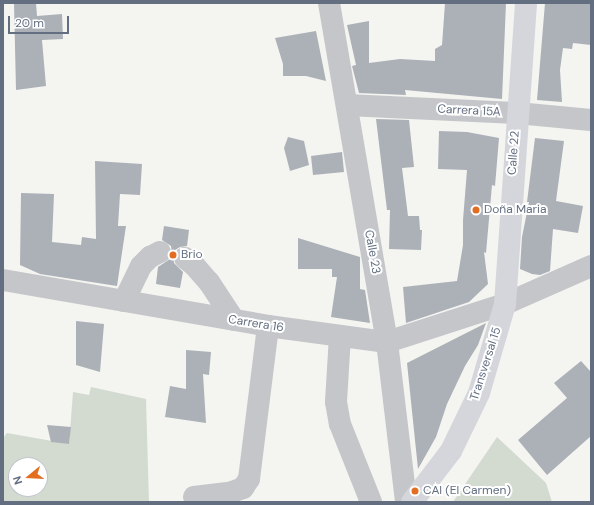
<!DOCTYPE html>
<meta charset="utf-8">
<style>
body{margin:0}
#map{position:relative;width:594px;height:505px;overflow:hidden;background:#f4f4f0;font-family:"DM Sans",sans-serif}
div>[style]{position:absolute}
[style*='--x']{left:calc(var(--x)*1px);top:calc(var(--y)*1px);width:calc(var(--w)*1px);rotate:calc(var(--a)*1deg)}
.green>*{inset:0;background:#d3dbd1}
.building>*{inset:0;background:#acb1b8}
.minor>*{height:22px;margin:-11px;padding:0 11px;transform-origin:11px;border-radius:11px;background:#c4c6ca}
.major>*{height:22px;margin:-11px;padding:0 11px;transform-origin:11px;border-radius:11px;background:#d4d6dc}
.dots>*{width:11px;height:11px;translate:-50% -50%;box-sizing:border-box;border:2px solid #fff;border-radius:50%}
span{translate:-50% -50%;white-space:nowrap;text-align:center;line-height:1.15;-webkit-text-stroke:4px #fff;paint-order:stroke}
.street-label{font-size:12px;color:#636f81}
.poi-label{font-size:12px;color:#636f81}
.left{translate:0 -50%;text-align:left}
.frame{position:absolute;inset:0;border:4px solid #636f81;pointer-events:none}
.north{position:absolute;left:8px;top:457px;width:40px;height:40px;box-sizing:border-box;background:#fff;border:1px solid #c1c5cd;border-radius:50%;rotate:252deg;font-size:11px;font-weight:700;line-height:16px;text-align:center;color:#636f81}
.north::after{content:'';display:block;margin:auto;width:14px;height:18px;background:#e36d21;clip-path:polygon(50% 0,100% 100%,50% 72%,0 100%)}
.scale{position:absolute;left:8px;top:16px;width:61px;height:18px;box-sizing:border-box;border:2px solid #636f81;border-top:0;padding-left:5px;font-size:12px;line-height:14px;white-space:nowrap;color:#636f81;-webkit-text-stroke:3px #fff;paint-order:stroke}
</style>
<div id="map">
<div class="green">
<i style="clip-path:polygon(evenodd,91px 387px,146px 399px,149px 502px,3px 502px,3px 438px,7px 433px,69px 444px,73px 392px,89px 395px,91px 387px,16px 465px,40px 465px,40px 489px,16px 489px,16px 465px)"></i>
<i style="clip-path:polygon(497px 437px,546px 483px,552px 502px,453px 502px)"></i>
</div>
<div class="building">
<i style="clip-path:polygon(14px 3px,36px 3px,37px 16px,62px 14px,63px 39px,42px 40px,46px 86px,16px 90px)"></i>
<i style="clip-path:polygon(445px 3px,506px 3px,502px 99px,405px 90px,406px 95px,359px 93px,352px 66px,356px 65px,347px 25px,369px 21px,369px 63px,400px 59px,435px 61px,435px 49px,442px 45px)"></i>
<i style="clip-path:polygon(545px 3px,591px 3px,591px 45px,573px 43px,572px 49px,563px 48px,560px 70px,562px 102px,537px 100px)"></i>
<i style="clip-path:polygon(316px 31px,326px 81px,306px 76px,283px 76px,283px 64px,275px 38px)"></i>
<i style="clip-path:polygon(376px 119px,409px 120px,414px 167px,402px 168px,408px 216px,419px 216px,420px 230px,422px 230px,421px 250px,389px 249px,390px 210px,387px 210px)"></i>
<i style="clip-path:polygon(439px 131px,467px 132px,499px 138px,495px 186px,492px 185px,486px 253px,484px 252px,488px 284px,469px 302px,406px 323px,403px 287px,457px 281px,463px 245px,463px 220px,467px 170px,438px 169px)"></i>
<i style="clip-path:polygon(288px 137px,304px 141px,309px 165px,290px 171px,284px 148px)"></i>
<i style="clip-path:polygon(535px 138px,564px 141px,556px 201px,583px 206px,578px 233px,553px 229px,550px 271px,540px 275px,532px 274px,520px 269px,522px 237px,529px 202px,527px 202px)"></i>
<i style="clip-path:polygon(342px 152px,344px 172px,313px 175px,311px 156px)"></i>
<i style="clip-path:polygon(95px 161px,142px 164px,140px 195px,120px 194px,118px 226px,126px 226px,117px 286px,40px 274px,20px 265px,21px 193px,54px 194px,52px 242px,81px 245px,82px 237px,96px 239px)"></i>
<i style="clip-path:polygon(164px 226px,189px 230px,187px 246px,180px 247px,175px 250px,173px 256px,174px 263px,183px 272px,180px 288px,156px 284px,158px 267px,170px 259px,172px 253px,171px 246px,162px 240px)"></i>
<i style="clip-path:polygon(298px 238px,360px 257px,360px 289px,365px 290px,370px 323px,331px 317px,337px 277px,332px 277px,332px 269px,298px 269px)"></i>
<i style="clip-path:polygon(76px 321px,104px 324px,100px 372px,76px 365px)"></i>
<i style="clip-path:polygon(486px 323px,478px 345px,465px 366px,447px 404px,436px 437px,418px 469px,407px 363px)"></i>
<i style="clip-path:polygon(186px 350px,211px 352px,209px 375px,203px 374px,206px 423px,165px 417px,170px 386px,186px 389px)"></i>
<i style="clip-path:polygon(581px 361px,591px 372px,591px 436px,547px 475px,518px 440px,567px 398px,554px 383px)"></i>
<i style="clip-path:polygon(47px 425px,71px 427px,69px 444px,51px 442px)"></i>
</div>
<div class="minor">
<i style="--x:329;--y:3;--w:344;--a:80.3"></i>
<i style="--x:387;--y:342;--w:161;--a:83.2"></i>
<i style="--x:347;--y:105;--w:170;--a:2.7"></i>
<i style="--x:517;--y:113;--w:74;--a:5.4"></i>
<i style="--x:185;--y:258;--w:11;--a:38"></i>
<i style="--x:194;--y:265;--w:23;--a:49"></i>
<i style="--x:209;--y:282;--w:45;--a:56.7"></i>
<i style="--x:3;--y:280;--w:269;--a:9.8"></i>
<i style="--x:268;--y:326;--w:120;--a:7.7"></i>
<i style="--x:387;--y:342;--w:124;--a:-17.9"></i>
<i style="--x:505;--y:304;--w:94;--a:-23.8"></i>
<i style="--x:124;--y:301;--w:39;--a:-64"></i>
<i style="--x:141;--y:266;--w:13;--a:-45"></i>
<i style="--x:150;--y:257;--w:11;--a:-27"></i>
<i style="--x:340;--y:336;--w:66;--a:93.5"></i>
<i style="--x:336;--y:402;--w:22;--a:80"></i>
<i style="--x:340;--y:424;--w:84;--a:68.3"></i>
<i style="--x:194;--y:497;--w:38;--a:-7"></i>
<i style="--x:232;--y:492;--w:12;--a:-20"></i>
<i style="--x:243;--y:488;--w:11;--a:-56"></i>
<i style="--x:249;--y:479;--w:154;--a:-82.9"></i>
</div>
<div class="major">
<i style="--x:412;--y:502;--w:64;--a:-52.6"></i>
<i style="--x:451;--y:451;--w:64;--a:-64.2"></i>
<i style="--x:479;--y:393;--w:93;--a:-73.7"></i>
<i style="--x:505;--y:304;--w:302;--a:-86"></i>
</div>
<div class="dots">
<i style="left:476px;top:210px;background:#e36d21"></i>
<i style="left:173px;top:255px;background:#e36d21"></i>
<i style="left:415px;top:491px;background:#e36d21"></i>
</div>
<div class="street-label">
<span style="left:469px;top:111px;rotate:3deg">Carrera 15A</span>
<span style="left:514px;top:153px;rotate:-86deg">Calle 22</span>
<span style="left:372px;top:252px;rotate:80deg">Calle 23</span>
<span style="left:256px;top:324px;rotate:9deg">Carrera 16</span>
<span style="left:486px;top:364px;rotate:-72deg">Transversal 15</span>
</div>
<div class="poi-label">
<span class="left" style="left:484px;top:210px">Doña Maria</span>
<span class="left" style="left:181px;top:255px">Brio</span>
<span class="left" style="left:423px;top:491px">CAI (El Carmen)</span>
</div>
<div class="frame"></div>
<div class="north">N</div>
<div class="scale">20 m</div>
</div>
